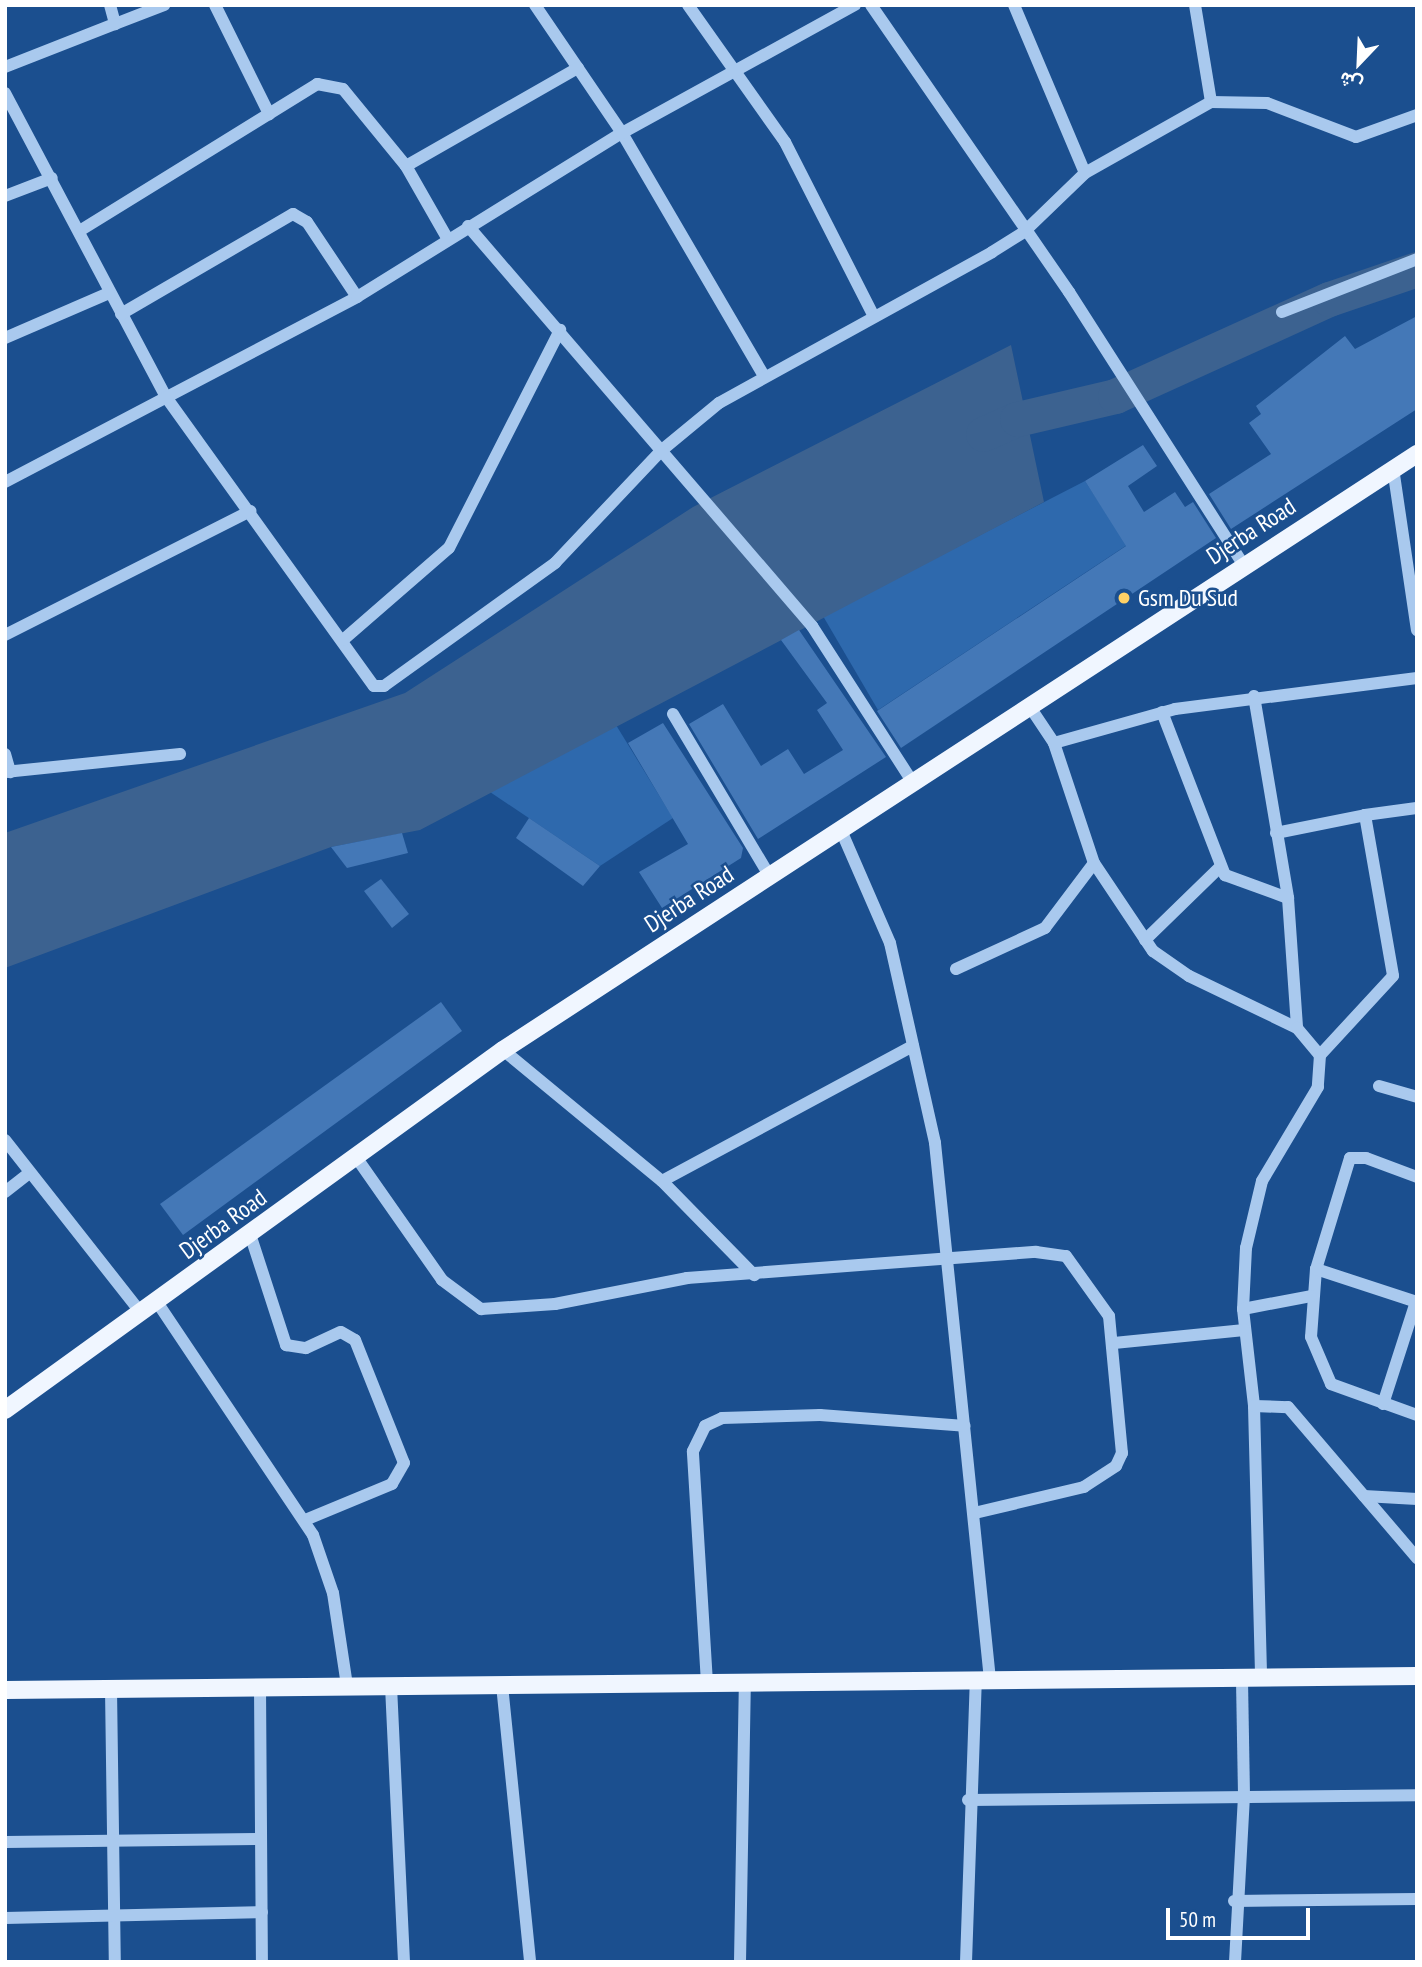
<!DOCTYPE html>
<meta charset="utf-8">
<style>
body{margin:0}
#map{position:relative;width:1422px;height:1967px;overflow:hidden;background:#1b4f8f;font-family:"PT Sans Narrow",Vazirmatn,sans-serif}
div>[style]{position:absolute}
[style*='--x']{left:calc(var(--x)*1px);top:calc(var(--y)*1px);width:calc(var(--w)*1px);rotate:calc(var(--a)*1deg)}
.green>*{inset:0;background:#2e69ad}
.water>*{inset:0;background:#3c6290}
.river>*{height:35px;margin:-17.5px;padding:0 17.5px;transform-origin:17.5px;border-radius:17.5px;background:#3c6290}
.building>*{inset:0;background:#4478b7}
.minor>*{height:12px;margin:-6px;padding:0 6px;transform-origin:6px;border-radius:6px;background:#a9c9ee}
.major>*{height:18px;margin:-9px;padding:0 9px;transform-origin:9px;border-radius:9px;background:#f0f6ff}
.dots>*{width:19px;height:19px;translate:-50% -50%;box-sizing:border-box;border:4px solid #1b4f8f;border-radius:50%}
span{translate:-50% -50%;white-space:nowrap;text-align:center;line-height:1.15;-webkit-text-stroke:5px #1b4f8f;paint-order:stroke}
.street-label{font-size:24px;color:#fff}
.poi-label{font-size:24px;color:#fff}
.left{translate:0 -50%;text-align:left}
.frame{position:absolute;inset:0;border:7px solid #fff;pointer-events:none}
.north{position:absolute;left:1324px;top:28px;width:70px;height:70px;-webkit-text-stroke:5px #1b4f8f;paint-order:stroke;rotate:203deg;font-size:19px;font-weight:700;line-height:28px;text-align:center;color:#fff}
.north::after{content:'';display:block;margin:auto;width:24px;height:32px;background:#fff;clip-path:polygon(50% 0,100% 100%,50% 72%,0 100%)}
.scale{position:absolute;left:1166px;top:1908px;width:144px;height:32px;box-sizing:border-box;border:4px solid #fff;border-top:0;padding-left:9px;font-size:21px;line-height:24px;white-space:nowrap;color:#fff;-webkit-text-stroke:5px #1b4f8f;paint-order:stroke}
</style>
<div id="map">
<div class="green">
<i style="clip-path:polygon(1085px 481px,1127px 545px,878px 710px,823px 616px)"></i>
<i style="clip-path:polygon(616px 725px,673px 818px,600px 866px,490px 792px)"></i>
</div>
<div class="water">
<i style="clip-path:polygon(1011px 345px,1044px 502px,420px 830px,331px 847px,5px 968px,5px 833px,405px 693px,693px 507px)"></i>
</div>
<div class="river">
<i style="--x:983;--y:434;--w:37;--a:-24"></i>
<i style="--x:1017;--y:419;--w:101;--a:-13.2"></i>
<i style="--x:1115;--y:396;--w:235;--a:-24.4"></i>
<i style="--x:1329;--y:299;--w:93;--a:-18.8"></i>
</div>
<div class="building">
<i style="clip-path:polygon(1417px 316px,1417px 409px,1231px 529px,1209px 494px,1271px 454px,1249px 423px,1261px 414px,1256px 406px,1345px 336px,1355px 349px)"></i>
<i style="clip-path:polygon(1143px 445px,1157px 466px,1128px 486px,1144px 512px,1175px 492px,1185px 507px,1193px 502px,1216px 538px,901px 748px,877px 711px,1126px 546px,1085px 481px)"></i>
<i style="clip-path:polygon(799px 630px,886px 757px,758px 839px,689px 724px,723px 704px,761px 766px,788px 749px,804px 774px,843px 750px,817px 710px,827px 703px,781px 640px)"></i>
<i style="clip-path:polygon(663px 723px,743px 848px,741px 858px,662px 908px,639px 872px,688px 844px,628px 743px)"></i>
<i style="clip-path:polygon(529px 818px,600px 866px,583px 886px,516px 838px)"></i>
<i style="clip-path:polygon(402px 833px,408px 853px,347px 868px,331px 847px)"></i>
<i style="clip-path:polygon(381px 879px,409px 914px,392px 928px,364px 891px)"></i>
<i style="clip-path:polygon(441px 1002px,462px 1031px,183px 1235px,160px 1204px)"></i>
</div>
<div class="minor">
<i style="--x:110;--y:5;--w:20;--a:75"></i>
<i style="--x:115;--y:24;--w:53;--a:-21.2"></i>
<i style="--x:215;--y:5;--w:122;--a:63.6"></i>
<i style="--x:535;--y:5;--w:155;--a:55.8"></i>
<i style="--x:622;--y:133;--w:279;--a:59.7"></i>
<i style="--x:688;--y:5;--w:168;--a:54.7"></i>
<i style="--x:785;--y:142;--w:196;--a:63"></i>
<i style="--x:871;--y:5;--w:349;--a:55.4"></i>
<i style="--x:1069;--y:292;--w:323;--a:57.4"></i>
<i style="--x:1014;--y:5;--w:182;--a:67.1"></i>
<i style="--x:1195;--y:5;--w:98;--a:80.6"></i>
<i style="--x:5;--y:67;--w:118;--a:-21.4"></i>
<i style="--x:5;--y:93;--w:344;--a:62.1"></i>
<i style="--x:166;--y:397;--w:356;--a:54.3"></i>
<i style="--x:374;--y:686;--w:10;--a:0"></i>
<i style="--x:384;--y:686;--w:211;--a:-35.7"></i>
<i style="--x:555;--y:563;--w:156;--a:-46.6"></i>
<i style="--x:662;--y:450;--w:74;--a:-39.5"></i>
<i style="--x:719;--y:403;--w:312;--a:-28.9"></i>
<i style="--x:992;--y:252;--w:39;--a:-32"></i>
<i style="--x:1025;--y:231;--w:83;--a:-44"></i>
<i style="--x:1085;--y:173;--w:145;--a:-29.4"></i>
<i style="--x:1211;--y:102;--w:56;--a:1"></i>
<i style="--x:1267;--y:103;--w:95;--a:20.9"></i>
<i style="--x:1356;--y:137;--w:65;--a:-19.8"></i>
<i style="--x:406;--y:166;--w:83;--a:60.3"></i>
<i style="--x:5;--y:196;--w:50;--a:-21"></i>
<i style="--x:468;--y:226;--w:528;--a:49.3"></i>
<i style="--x:812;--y:626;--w:184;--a:57.2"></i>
<i style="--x:81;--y:230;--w:278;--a:-31.7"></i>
<i style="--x:317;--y:84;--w:26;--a:11"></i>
<i style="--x:343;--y:89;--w:99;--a:50.7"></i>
<i style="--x:406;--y:166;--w:198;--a:-29.7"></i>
<i style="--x:1282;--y:312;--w:145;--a:-21.4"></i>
<i style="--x:121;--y:314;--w:199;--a:-30.2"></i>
<i style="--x:293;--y:214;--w:16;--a:30"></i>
<i style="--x:307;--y:222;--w:90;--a:56.3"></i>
<i style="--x:5;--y:338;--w:113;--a:-23.4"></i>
<i style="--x:1393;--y:468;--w:164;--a:81.6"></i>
<i style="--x:5;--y:482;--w:398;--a:-27.7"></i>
<i style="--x:357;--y:297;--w:312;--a:-31.8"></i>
<i style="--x:622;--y:133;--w:266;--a:-28.8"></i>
<i style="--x:5;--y:635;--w:275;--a:-26.8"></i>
<i style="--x:343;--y:640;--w:140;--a:-41"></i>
<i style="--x:449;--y:548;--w:245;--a:-63"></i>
<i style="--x:1254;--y:696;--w:205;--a:80.4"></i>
<i style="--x:1288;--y:898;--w:130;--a:86"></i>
<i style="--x:1030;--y:707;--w:43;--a:56.3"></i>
<i style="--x:1054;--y:743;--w:126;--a:-15.7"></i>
<i style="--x:1175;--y:709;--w:244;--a:-7.3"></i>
<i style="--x:1162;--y:712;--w:175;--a:68.9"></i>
<i style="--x:1225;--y:875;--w:67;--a:20.1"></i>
<i style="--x:673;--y:714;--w:187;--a:59.2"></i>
<i style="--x:1054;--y:743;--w:126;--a:71.6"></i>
<i style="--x:1094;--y:863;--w:106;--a:56.2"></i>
<i style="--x:1153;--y:951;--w:44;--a:34.8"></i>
<i style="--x:1189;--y:976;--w:120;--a:25.7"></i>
<i style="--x:1297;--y:1028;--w:35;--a:50"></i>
<i style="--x:1320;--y:1055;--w:32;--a:94"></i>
<i style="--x:1318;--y:1087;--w:109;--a:120.8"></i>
<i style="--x:1262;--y:1181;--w:69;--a:103.4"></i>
<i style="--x:1246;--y:1248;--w:61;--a:92.8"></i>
<i style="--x:1243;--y:1309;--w:98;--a:83.5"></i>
<i style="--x:1254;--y:1406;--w:271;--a:88.5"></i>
<i style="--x:5;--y:754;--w:19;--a:74"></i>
<i style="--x:5;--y:772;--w:176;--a:-5.9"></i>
<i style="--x:1365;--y:815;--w:52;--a:-7.7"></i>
<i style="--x:840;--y:828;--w:125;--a:66.5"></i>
<i style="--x:890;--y:943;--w:205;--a:77.3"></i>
<i style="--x:935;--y:1143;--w:540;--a:84.15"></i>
<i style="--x:1276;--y:833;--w:91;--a:-11.4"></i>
<i style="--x:1365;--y:815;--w:163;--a:80.1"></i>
<i style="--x:1393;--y:976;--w:108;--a:132.7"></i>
<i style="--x:1145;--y:940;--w:105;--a:-44.2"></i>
<i style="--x:956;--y:969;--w:98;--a:-24.7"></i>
<i style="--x:1045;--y:928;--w:81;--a:-53"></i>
<i style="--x:503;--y:1050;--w:206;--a:39.5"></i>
<i style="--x:662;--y:1181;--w:132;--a:45.6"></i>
<i style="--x:1379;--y:1086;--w:40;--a:16"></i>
<i style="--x:5;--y:1140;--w:220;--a:51.8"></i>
<i style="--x:356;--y:1157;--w:150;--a:55"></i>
<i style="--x:442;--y:1280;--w:49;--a:36.6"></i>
<i style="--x:481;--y:1309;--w:74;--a:-3.9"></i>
<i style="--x:555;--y:1304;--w:135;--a:-11.1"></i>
<i style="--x:687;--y:1278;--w:350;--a:-4.3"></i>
<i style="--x:1036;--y:1252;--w:30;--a:8"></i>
<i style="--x:1066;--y:1256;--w:74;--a:54.4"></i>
<i style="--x:1109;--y:1316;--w:138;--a:84.6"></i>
<i style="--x:1122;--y:1453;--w:14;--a:115"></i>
<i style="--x:1116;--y:1466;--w:38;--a:147"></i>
<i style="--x:1084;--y:1487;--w:112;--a:166.6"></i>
<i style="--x:1417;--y:1177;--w:54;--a:-159.6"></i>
<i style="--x:1366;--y:1158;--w:16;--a:180"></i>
<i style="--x:1350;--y:1158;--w:116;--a:107"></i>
<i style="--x:1316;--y:1269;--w:68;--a:94.2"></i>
<i style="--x:1311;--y:1337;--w:51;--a:66.9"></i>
<i style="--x:1331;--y:1384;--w:91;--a:19.8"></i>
<i style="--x:662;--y:1181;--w:285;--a:-28.3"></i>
<i style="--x:5;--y:1192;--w:28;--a:-38"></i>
<i style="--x:250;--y:1234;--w:117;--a:72"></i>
<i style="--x:286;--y:1345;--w:20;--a:9"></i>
<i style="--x:306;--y:1348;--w:38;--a:-25"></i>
<i style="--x:341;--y:1332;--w:16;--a:30"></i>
<i style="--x:355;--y:1340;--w:132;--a:68.3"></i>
<i style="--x:404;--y:1463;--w:24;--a:120"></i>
<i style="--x:392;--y:1484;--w:94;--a:157.5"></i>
<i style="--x:1316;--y:1269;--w:106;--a:18.1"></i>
<i style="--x:157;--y:1302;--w:280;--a:56.2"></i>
<i style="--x:313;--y:1535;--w:61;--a:71"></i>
<i style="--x:333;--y:1593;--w:94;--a:81.4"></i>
<i style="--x:1243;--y:1309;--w:69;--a:-10.8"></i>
<i style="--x:1114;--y:1343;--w:131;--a:-5.7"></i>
<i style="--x:1383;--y:1404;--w:107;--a:-72.1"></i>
<i style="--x:1254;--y:1406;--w:34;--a:2"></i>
<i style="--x:1288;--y:1407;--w:199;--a:49.5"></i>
<i style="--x:1364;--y:1496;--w:53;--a:3.2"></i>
<i style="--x:707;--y:1683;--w:232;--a:-93.5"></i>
<i style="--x:693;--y:1451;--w:28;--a:-64"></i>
<i style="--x:705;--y:1426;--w:19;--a:-25"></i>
<i style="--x:722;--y:1418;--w:98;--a:-1.8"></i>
<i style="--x:820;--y:1415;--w:145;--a:4.3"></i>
<i style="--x:502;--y:1685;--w:278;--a:84.2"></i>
<i style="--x:391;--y:1686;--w:276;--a:87.3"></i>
<i style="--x:260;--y:1687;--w:275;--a:89.6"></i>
<i style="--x:111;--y:1689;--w:273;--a:89.2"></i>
<i style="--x:968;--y:1800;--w:449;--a:-0.6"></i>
<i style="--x:5;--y:1842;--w:255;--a:-0.7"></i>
<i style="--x:1234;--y:1901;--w:183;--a:-0.6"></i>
<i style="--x:5;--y:1918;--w:257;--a:-1.3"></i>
<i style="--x:740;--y:1962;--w:279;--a:-89"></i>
<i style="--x:966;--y:1962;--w:282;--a:-88"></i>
<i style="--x:1235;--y:1962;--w:167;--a:-86.9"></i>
<i style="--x:1244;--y:1795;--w:117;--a:-91"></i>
</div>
<div class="major">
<i style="--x:5;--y:1410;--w:614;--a:-35.86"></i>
<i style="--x:503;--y:1050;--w:1091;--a:-33.11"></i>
<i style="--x:5;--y:1690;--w:1412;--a:-0.57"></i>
</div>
<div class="dots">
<i style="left:1124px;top:598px;background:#ffd166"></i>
</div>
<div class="street-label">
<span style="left:1251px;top:531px;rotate:-33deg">Djerba Road</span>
<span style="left:689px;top:899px;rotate:-33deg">Djerba Road</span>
<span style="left:223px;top:1224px;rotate:-36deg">Djerba Road</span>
</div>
<div class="poi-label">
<span class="left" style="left:1138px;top:598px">Gsm Du Sud</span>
</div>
<div class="frame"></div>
<div class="north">ش</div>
<div class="scale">50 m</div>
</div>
